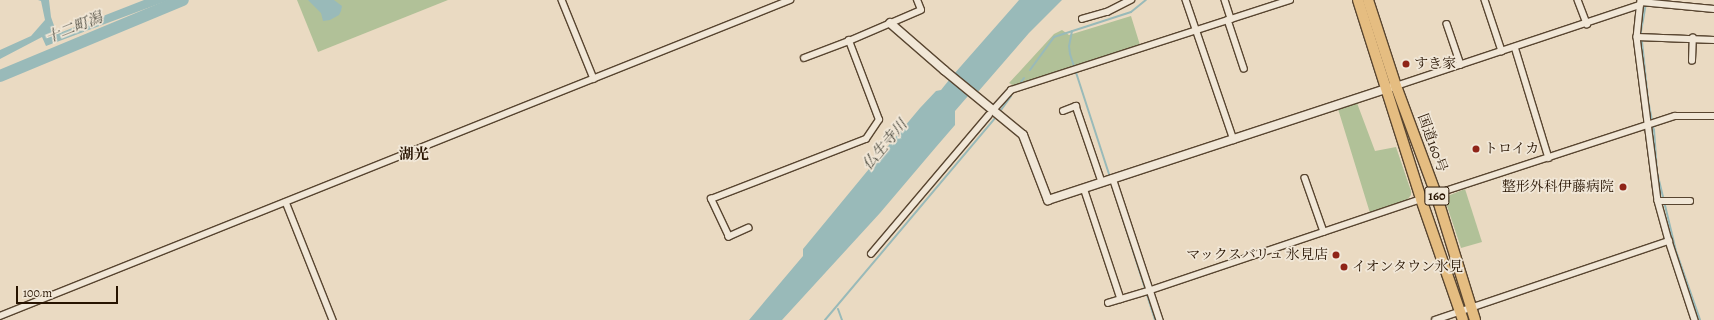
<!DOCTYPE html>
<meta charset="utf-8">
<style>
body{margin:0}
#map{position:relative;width:1714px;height:320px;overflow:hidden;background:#eadac2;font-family:Alegreya,"Noto Serif JP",serif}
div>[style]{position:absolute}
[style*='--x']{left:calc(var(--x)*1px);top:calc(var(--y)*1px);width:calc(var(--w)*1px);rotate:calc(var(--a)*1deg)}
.green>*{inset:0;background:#b1c198}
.water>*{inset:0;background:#99bab9}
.stream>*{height:2px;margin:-1px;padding:0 1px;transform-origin:1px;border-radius:1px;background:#99bab9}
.river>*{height:12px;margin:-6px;padding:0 6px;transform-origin:6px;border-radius:6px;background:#99bab9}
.roads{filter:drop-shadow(1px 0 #584530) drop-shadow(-1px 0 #584530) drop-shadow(0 1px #584530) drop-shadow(0 -1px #584530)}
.street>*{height:5.5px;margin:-2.75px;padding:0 2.75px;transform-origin:2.75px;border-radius:2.75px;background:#f1e7d7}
.secondary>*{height:8px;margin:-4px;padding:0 4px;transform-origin:4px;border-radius:4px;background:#f1e7d7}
.highway>*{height:10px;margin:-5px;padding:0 5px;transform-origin:5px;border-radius:5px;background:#e5bd81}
.dots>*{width:11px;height:11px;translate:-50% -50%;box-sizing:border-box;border:2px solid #f1e7d7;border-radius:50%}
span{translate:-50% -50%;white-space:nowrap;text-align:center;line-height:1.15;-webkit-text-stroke:3.5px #f1e7d7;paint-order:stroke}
.shield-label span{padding:1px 3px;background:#f1e7d7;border:1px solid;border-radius:3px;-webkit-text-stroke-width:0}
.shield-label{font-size:13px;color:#271300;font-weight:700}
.poi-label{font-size:14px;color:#271300}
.left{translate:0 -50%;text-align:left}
.right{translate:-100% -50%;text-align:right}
.street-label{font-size:14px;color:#271300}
.water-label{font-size:15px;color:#4f4d41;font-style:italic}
.neighbourhood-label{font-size:15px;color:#271300;font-weight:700}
.scale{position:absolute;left:16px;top:286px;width:102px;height:18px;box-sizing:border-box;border:2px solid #271300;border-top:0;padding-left:5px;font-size:12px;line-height:14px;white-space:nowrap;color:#271300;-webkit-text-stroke:3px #f1e7d7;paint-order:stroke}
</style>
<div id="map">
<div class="green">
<i style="clip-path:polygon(297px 0,448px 0,318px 52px)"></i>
<i style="clip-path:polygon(1131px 16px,1140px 45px,1016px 87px,1009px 83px,1054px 34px,1062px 30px,1069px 35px)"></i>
<i style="clip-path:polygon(1357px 103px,1375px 151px,1396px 147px,1411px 191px,1411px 195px,1407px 200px,1370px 213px,1338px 109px)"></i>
<i style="clip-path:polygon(1465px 189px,1482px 242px,1461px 248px,1446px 203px,1450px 195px)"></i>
</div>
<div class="water">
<i style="clip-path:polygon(38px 0,49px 0,51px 17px,57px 34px,144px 0,169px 0,46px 46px,42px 37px,0 59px,0 50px,31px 36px,45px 20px,41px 1px)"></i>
<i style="clip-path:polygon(308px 0,334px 0,342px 6px,341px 11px,339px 15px,330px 20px,323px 21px,321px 13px)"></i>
<i style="clip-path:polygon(1019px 0,1062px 0,1029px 33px,977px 93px,954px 74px)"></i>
<i style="clip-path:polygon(949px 80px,968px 96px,955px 111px,955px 125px,936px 147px,880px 213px,782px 320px,749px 320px,803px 256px,803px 249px,878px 158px,920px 108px,936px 91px,941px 90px)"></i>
</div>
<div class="stream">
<i style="--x:1646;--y:3;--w:29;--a:100"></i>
<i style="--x:1641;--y:32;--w:68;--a:84.1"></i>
<i style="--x:1648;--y:100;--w:31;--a:79"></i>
<i style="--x:1654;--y:130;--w:42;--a:85.9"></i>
<i style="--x:1657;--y:172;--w:81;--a:76.5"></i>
<i style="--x:1676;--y:251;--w:73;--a:70.8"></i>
<i style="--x:1072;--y:31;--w:15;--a:101"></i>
<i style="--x:1069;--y:46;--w:8;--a:83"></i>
<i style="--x:1070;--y:54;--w:129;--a:72"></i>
<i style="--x:1030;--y:70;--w:41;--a:-54"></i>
<i style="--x:1054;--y:37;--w:81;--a:-18"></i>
<i style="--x:1131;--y:12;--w:19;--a:-39"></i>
<i style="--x:1021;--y:82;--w:5;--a:-53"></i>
<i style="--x:1001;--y:110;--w:17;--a:-54"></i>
<i style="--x:1111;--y:182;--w:145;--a:72.3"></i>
<i style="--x:838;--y:309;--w:12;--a:70"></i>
<i style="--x:825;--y:320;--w:263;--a:-49.9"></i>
</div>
<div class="river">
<i style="--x:0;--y:76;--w:198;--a:-22.6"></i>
</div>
<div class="roads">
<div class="street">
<i style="--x:562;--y:0;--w:85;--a:67.9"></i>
<i style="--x:1186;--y:0;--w:148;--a:71.1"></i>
<i style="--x:1225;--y:0;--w:20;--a:72"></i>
<i style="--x:1485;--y:0;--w:54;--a:71.6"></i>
<i style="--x:1578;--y:0;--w:26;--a:69"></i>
<i style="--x:1641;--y:0;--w:37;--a:96"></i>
<i style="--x:1637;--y:37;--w:165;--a:82.7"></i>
<i style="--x:1658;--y:201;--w:41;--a:74.6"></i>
<i style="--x:1669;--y:241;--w:83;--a:71.8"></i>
<i style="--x:1641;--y:2;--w:73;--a:5.5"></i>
<i style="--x:1082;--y:19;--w:26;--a:-16"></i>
<i style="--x:1107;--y:12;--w:27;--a:-27"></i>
<i style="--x:1228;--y:20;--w:51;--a:71.6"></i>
<i style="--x:1447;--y:24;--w:43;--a:71.1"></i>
<i style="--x:1637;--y:37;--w:77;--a:2.2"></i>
<i style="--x:1515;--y:47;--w:116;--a:73"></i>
<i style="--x:804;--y:58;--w:48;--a:-20.7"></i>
<i style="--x:1692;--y:61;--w:23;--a:-88"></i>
<i style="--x:1396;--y:86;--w:257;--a:-18.4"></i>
<i style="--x:995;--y:108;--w:24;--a:-48"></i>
<i style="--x:1011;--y:90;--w:293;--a:-17.9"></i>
<i style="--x:1063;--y:111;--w:14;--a:-21"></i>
<i style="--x:1076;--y:106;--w:80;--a:71.1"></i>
<i style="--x:1113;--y:178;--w:150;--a:71.7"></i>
<i style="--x:1305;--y:178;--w:57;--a:70.6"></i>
<i style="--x:1084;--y:188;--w:117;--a:71.6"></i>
<i style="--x:1436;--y:194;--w:251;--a:-18.1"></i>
<i style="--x:1675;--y:116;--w:39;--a:0"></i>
<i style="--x:1658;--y:201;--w:32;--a:0"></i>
<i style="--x:286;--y:202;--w:127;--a:68.3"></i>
<i style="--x:749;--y:228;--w:22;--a:156"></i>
<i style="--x:729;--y:237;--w:42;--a:-115.3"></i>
<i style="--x:711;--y:199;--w:166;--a:-21.2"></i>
<i style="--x:866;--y:139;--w:23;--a:-56"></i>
<i style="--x:879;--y:120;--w:85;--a:-110.8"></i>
<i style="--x:849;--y:41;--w:78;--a:-23.3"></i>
<i style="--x:921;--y:10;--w:11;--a:-112"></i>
<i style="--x:871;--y:254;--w:182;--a:-49.7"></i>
<i style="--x:1108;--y:303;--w:45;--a:-16.8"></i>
<i style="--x:1151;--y:290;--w:285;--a:-18.6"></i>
<i style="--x:0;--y:316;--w:851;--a:-21.8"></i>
<i style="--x:1435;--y:320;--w:247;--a:-18.7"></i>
</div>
<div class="secondary">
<i style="--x:890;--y:23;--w:72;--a:41"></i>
<i style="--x:944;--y:70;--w:102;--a:39.4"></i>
<i style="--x:1023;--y:135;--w:70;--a:69"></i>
<i style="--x:1048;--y:200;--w:361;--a:-18.2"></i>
</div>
<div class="highway">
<i style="--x:1358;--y:0;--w:209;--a:72.4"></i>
<i style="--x:1421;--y:199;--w:128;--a:70.9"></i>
<i style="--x:1368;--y:0;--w:90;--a:72"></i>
<i style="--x:1396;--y:86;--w:115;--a:69.7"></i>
<i style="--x:1436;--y:194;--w:132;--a:72.8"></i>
</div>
</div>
<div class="dots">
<i style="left:1406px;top:64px;background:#8f2418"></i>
<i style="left:1476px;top:149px;background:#8f2418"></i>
<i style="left:1623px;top:187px;background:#8f2418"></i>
<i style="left:1336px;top:255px;background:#8f2418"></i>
<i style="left:1344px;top:267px;background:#8f2418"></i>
</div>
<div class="shield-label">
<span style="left:1437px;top:196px">160</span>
</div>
<div class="poi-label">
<span class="left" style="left:1414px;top:64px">すき家</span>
<span class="left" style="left:1484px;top:149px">トロイカ</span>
<span class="right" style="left:1614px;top:187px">整形外科伊藤病院</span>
<span class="right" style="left:1328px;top:255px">マックスバリュ 氷見店</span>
<span class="left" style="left:1352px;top:267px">イオンタウン氷見</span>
</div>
<div class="street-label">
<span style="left:1432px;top:143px;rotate:70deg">国道160号</span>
</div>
<div class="water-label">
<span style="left:74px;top:28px;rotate:-22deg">十二町潟</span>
<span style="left:885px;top:145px;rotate:-50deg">仏生寺川</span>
</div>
<div class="neighbourhood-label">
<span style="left:414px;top:155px">湖光</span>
</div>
<div class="scale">100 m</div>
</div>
